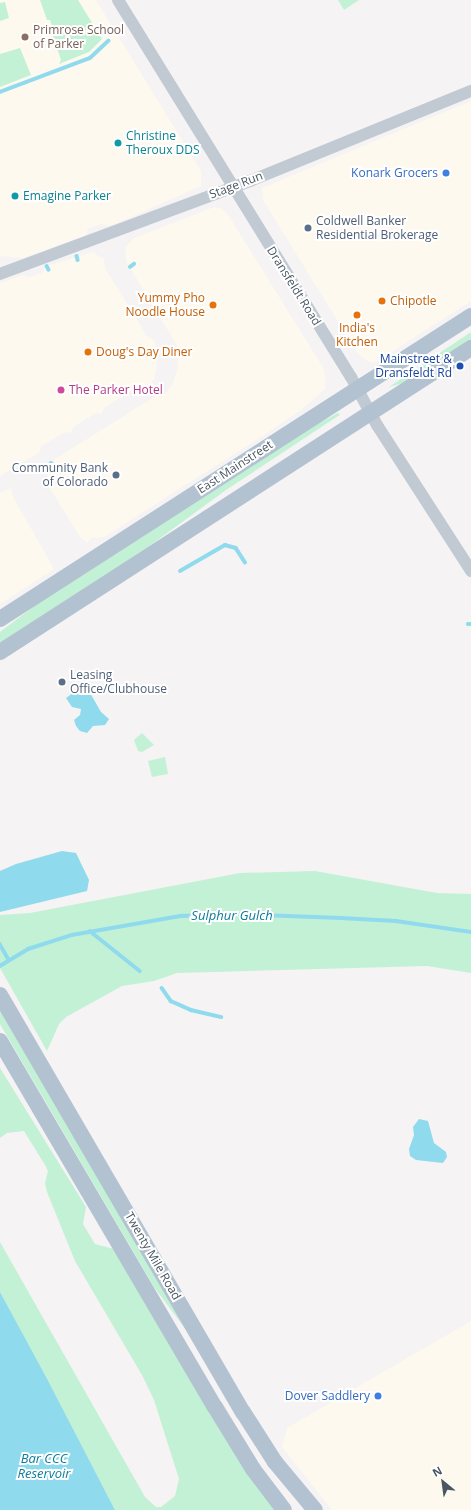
<!DOCTYPE html>
<style>
body{margin:0}
#map{position:relative;width:471px;height:1510px;overflow:hidden;background:#f5f3f3;font-family:"Open Sans",sans-serif}
div>[style]{position:absolute}
[style*='--x']{left:calc(var(--x)*1px);top:calc(var(--y)*1px);width:calc(var(--w)*1px);rotate:calc(var(--a)*1deg)}
.commercial>*{inset:0;background:#fdf9ef}
.green>*{inset:0;background:#c3f1d5}
.water>*{inset:0;background:#90daee}
.stream>*{height:3.5px;margin:-1.75px;padding:0 1.75px;transform-origin:1.75px;border-radius:1.75px;background:#90daee}
.minor>*{height:12px;margin:-6px;padding:0 6px;transform-origin:6px;border-radius:6px;background:#c1cad2}
.major>*{height:16px;margin:-8px;padding:0 8px;transform-origin:8px;border-radius:8px;background:#b3c2d1}
.dots>*{width:11px;height:11px;translate:-50% -50%;box-sizing:border-box;border:2px solid #fff;border-radius:50%}
span{translate:-50% -50%;white-space:nowrap;text-align:center;line-height:1.15;-webkit-text-stroke:4px #fff;paint-order:stroke}
.education-label{font-size:12px;color:#785e54}
.left{translate:0 -50%;text-align:left}
.culture-label{font-size:12px;color:#0d838f}
.shop-label{font-size:12px;color:#366cbe}
.right{translate:-100% -50%;text-align:right}
.street-label{font-size:12px;color:#4a5661}
.service-label{font-size:12px;color:#4e5e75}
.food-label{font-size:12px;color:#c56008}
.transit-label{font-size:12px;color:#164399}
.hotel-label{font-size:12px;color:#b23c85}
.water-label{font-size:13px;color:#0c7c9b;font-style:italic}
.north{position:absolute;left:423px;top:1462px;width:40px;height:40px;-webkit-text-stroke:3px #fff;paint-order:stroke;rotate:331deg;font-size:11px;font-weight:700;line-height:16px;text-align:center;color:#4a5661}
.north::after{content:'';display:block;margin:auto;width:14px;height:18px;background:#4a5661;clip-path:polygon(50% 0,100% 100%,50% 72%,0 100%)}
</style>
<div id="map">
<div class="commercial">
<i style="clip-path:polygon(0 0,96px 0,201px 171px,201px 186px,122px 221px,109px 226px,101px 224px,88px 229px,86px 235px,23px 258px,0 256px)"></i>
<i style="clip-path:polygon(471px 101px,471px 301px,376px 362px,369px 362px,358px 354px,263px 200px,262px 188px)"></i>
<i style="clip-path:polygon(214px 207px,221px 208px,227px 213px,324px 369px,326px 388px,301px 410px,267px 433px,104px 537px,91px 538px,87px 543px,80px 537px,48px 485px,47px 469px,55px 459px,162px 392px,165px 394px,173px 383px,177px 370px,179px 349px,126px 261px,125px 247px,134px 238px)"></i>
<i style="clip-path:polygon(92px 252px,104px 259px,105px 268px,147px 336px,155px 341px,157px 363px,154px 379px,144px 389px,138px 387px,104px 408px,102px 414px,96px 413px,73px 427px,71px 433px,65px 432px,41px 446px,40px 452px,0 476px,0 283px,23px 275px,29px 277px,42px 273px,47px 266px)"></i>
<i style="clip-path:polygon(11px 488px,13px 497px,54px 569px,0 604px,0 493px)"></i>
<i style="clip-path:polygon(471px 1321px,471px 1510px,332px 1510px,282px 1447px,287px 1428px)"></i>
</div>
<div class="green">
<i style="clip-path:polygon(40px 0,78px 0,102px 39px,89px 52px,59px 64px,61px 60px,51px 30px,53px 29px,50px 20px,47px 20px)"></i>
<i style="clip-path:polygon(338px 0,359px 0,344px 10px)"></i>
<i style="clip-path:polygon(5px 2px,9px 18px,0 21px,0 3px)"></i>
<i style="clip-path:polygon(20px 48px,31px 75px,0 87px,0 54px)"></i>
<i style="clip-path:polygon(471px 332px,471px 339px,403px 383px,389px 387px)"></i>
<i style="clip-path:polygon(338px 413px,340px 415px,338px 416px,226px 490px,148px 547px,0 643px,0 632px,37px 604px,317px 424px)"></i>
<i style="clip-path:polygon(142px 733px,154px 745px,142px 752px,138px 751px,134px 740px)"></i>
<i style="clip-path:polygon(165px 757px,168px 774px,152px 777px,148px 761px)"></i>
<i style="clip-path:polygon(315px 871px,437px 893px,471px 894px,471px 973px,427px 966px,177px 973px,154px 981px,122px 986px,66px 1017px,59px 1024px,47px 1051px,0 968px,0 915px,30px 913px,240px 873px)"></i>
<i style="clip-path:polygon(0 1008px,187px 1331px,154px 1287px,0 1024px)"></i>
<i style="clip-path:polygon(0 1068px,86px 1207px,83px 1224px,95px 1244px,114px 1249px,275px 1510px,115px 1510px,0 1292px,0 1242px,145px 1497px,156px 1507px,161px 1507px,175px 1496px,179px 1479px,154px 1400px,142px 1375px,75px 1261px,47px 1192px,45px 1183px,48px 1171px,45px 1165px,24px 1131px,7px 1133px,0 1138px)"></i>
</div>
<div class="water">
<i style="clip-path:polygon(81px 687px,85px 693px,89px 691px,101px 712px,109px 719px,105px 725px,93px 726px,87px 733px,80px 731px,76px 726px,74px 720px,80px 715px,81px 709px,72px 707px,66px 698px)"></i>
<i style="clip-path:polygon(62px 851px,76px 853px,89px 880px,87px 891px,0 912px,0 871px,16px 864px)"></i>
<i style="clip-path:polygon(419px 1119px,428px 1121px,434px 1143px,446px 1152px,447px 1157px,443px 1163px,416px 1160px,410px 1156px,409px 1149px,414px 1135px,413px 1127px)"></i>
<i style="clip-path:polygon(0 1292px,46px 1377px,115px 1510px,0 1510px)"></i>
</div>
<div class="stream">
<i style="--x:0;--y:92;--w:96;--a:-20.7"></i>
<i style="--x:90;--y:58;--w:25;--a:-43"></i>
<i style="--x:77;--y:256;--w:4;--a:76"></i>
<i style="--x:47;--y:266;--w:4;--a:63"></i>
<i style="--x:130;--y:267;--w:5;--a:-37"></i>
<i style="--x:51;--y:463;--w:11;--a:34"></i>
<i style="--x:180;--y:571;--w:52;--a:-30"></i>
<i style="--x:225;--y:545;--w:11;--a:15"></i>
<i style="--x:236;--y:548;--w:17;--a:57"></i>
<i style="--x:468;--y:624;--w:3;--a:0"></i>
<i style="--x:90;--y:931;--w:64;--a:38.7"></i>
<i style="--x:0;--y:944;--w:18;--a:61"></i>
<i style="--x:0;--y:966;--w:33;--a:-31"></i>
<i style="--x:28;--y:949;--w:46;--a:-17.7"></i>
<i style="--x:72;--y:935;--w:111;--a:-9.9"></i>
<i style="--x:181;--y:916;--w:53;--a:-2.2"></i>
<i style="--x:234;--y:914;--w:107;--a:2.1"></i>
<i style="--x:341;--y:918;--w:55;--a:3.1"></i>
<i style="--x:396;--y:921;--w:76;--a:8.3"></i>
<i style="--x:162;--y:988;--w:16;--a:55"></i>
<i style="--x:171;--y:1001;--w:22;--a:24"></i>
<i style="--x:191;--y:1010;--w:31;--a:13"></i>
</div>
<div class="minor">
<i style="--x:118;--y:0;--w:443;--a:58.3"></i>
<i style="--x:351;--y:377;--w:55;--a:61.6"></i>
<i style="--x:377;--y:425;--w:174;--a:57.2"></i>
<i style="--x:0;--y:274;--w:267;--a:-20.4"></i>
<i style="--x:250;--y:181;--w:239;--a:-22.2"></i>
</div>
<div class="major">
<i style="--x:0;--y:619;--w:560;--a:-32.75"></i>
<i style="--x:0;--y:652;--w:561;--a:-32.84"></i>
<i style="--x:0;--y:995;--w:483;--a:59.8"></i>
<i style="--x:243;--y:1412;--w:59;--a:57.4"></i>
<i style="--x:275;--y:1462;--w:62;--a:50.2"></i>
<i style="--x:0;--y:1041;--w:424;--a:59.6"></i>
<i style="--x:215;--y:1407;--w:73;--a:58.5"></i>
<i style="--x:253;--y:1469;--w:51;--a:52.9"></i>
</div>
<div class="dots">
<i style="left:25px;top:37px;background:#8d6e63"></i>
<i style="left:118px;top:143px;background:#0f9aa8"></i>
<i style="left:446px;top:173px;background:#3f7fe0"></i>
<i style="left:15px;top:196px;background:#0f9aa8"></i>
<i style="left:308px;top:228px;background:#5c6f8a"></i>
<i style="left:382px;top:301px;background:#e8710a"></i>
<i style="left:213px;top:305px;background:#e8710a"></i>
<i style="left:357px;top:315px;background:#e8710a"></i>
<i style="left:88px;top:352px;background:#e8710a"></i>
<i style="left:460px;top:366px;background:#1a4fb4"></i>
<i style="left:61px;top:390px;background:#d1479c"></i>
<i style="left:116px;top:475px;background:#5c6f8a"></i>
<i style="left:62px;top:682px;background:#5c6f8a"></i>
<i style="left:378px;top:1396px;background:#3f7fe0"></i>
</div>
<div class="education-label">
<span class="left" style="left:33px;top:37px">Primrose School<br>of Parker</span>
</div>
<div class="culture-label">
<span class="left" style="left:126px;top:143px">Christine<br>Theroux DDS</span>
<span class="left" style="left:23px;top:196px">Emagine Parker</span>
</div>
<div class="shop-label">
<span class="right" style="left:438px;top:173px">Konark Grocers</span>
<span class="right" style="left:370px;top:1396px">Dover Saddlery</span>
</div>
<div class="street-label">
<span style="left:236px;top:185px;rotate:-21deg">Stage Run</span>
<span style="left:294px;top:286px;rotate:58deg">Dransfeldt Road</span>
<span style="left:235px;top:467px;rotate:-33deg">East Mainstreet</span>
<span style="left:153px;top:1256px;rotate:60deg">Twenty Mile Road</span>
</div>
<div class="service-label">
<span class="left" style="left:316px;top:228px">Coldwell Banker<br>Residential Brokerage</span>
<span class="right" style="left:108px;top:475px">Community Bank<br>of Colorado</span>
<span class="left" style="left:70px;top:682px">Leasing<br>Office/Clubhouse</span>
</div>
<div class="food-label">
<span class="right" style="left:205px;top:305px">Yummy Pho<br>Noodle House</span>
<span class="left" style="left:390px;top:301px">Chipotle</span>
<span style="left:357px;top:335px">India's<br>Kitchen</span>
<span class="left" style="left:96px;top:352px">Doug's Day Diner</span>
</div>
<div class="transit-label">
<span class="right" style="left:452px;top:366px">Mainstreet &amp;<br>Dransfeldt Rd</span>
</div>
<div class="hotel-label">
<span class="left" style="left:69px;top:390px">The Parker Hotel</span>
</div>
<div class="water-label">
<span style="left:232px;top:915px">Sulphur Gulch</span>
<span style="left:44px;top:1466px">Bar CCC<br>Reservoir</span>
</div>
<div class="north">N</div>
</div>
